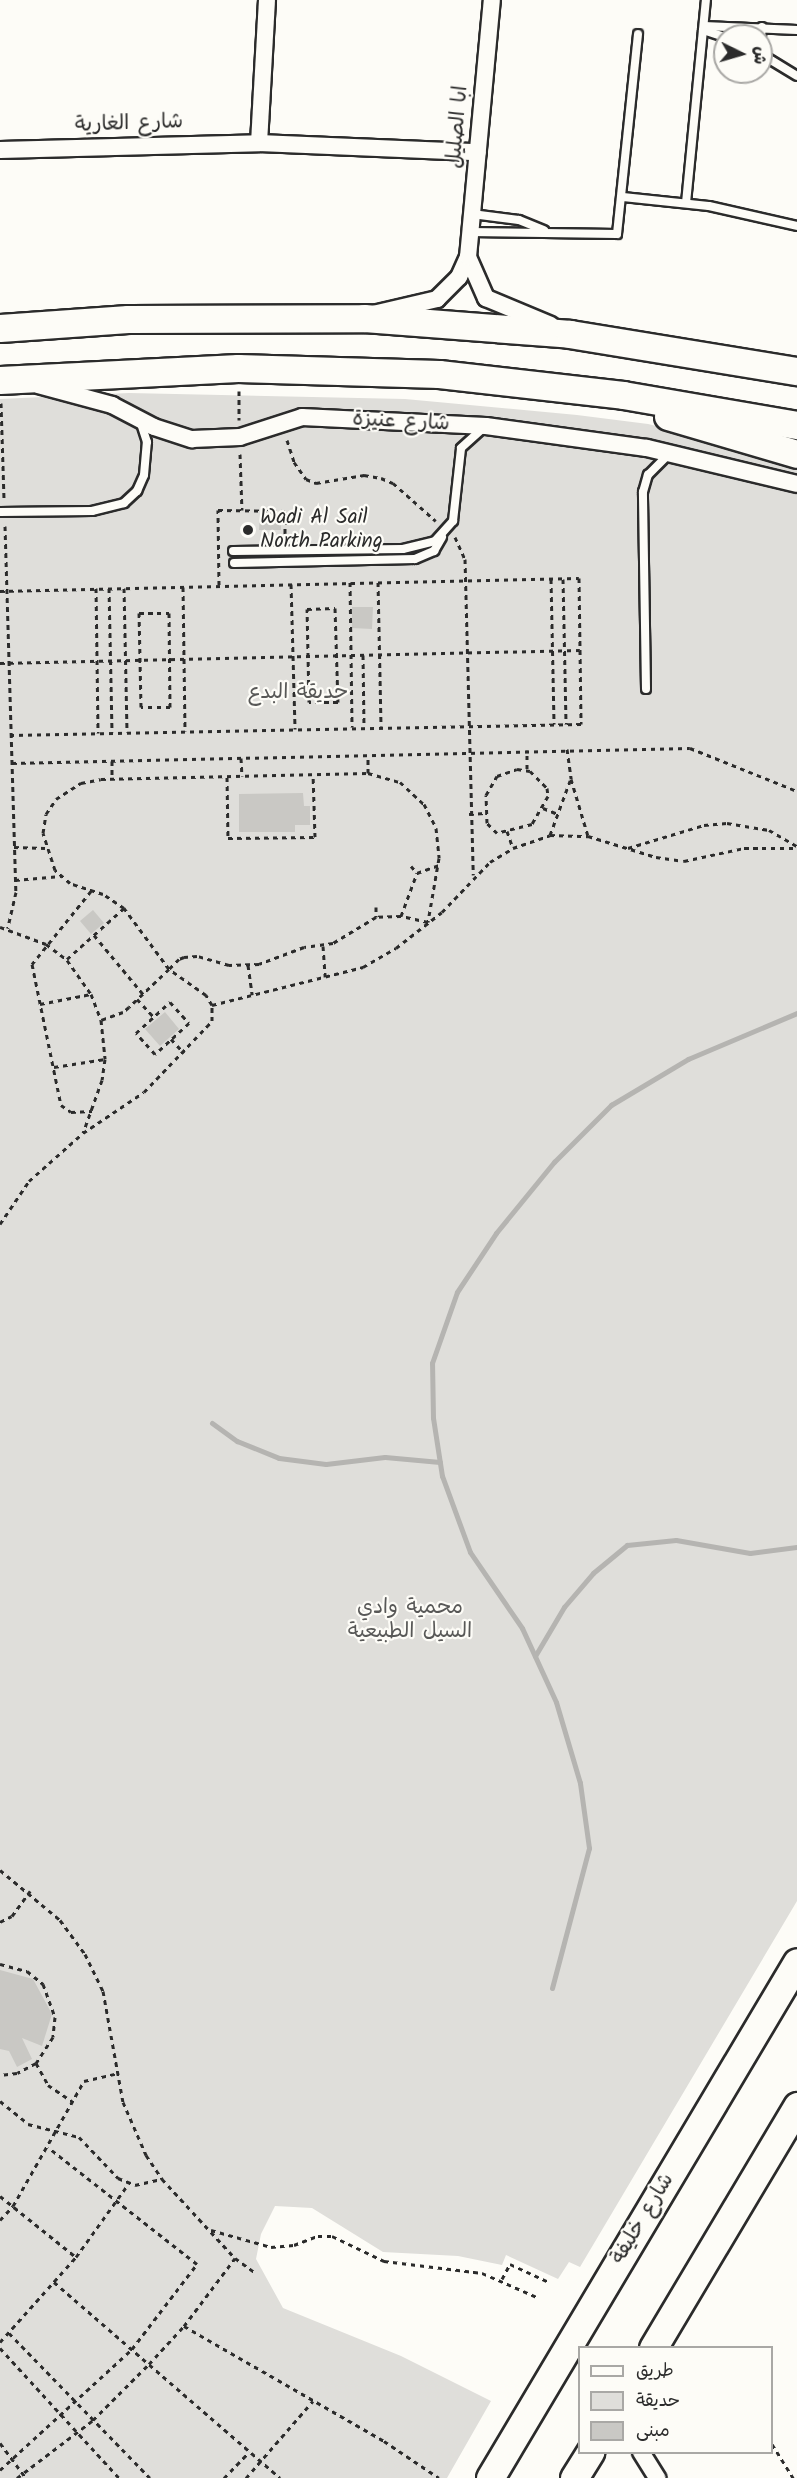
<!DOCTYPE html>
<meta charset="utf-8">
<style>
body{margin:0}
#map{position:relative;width:797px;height:2478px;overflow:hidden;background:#fdfcf7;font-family:Kalam,"Playpen Sans Arabic",sans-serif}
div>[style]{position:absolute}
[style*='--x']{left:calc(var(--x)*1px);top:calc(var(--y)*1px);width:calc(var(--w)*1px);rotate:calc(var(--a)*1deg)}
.green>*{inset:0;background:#dfdeda}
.stream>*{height:5px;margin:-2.5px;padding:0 2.5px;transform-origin:2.5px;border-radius:2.5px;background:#b5b4b1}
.building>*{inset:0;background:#c9c8c4}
.path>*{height:3px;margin-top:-1.5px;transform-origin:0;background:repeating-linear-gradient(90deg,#2b2b2b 0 4.5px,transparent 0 9px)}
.roads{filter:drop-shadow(2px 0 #2b2b2b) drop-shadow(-2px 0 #2b2b2b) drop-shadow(0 2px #2b2b2b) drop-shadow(0 -2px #2b2b2b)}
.lane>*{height:8px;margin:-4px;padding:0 4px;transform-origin:4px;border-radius:4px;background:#fdfcf7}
.street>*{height:16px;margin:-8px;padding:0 8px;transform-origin:8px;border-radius:8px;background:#fdfcf7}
.primary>*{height:27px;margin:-13.5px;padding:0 13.5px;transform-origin:13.5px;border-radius:13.5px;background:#fdfcf7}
.dots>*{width:16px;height:16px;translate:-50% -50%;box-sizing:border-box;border:3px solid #fdfcf7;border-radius:50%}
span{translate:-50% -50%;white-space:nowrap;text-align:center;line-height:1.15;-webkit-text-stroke:4.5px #fdfcf7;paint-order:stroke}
.street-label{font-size:21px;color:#2b2b2b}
.poi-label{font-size:21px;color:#2b2b2b}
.left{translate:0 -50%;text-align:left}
.park-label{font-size:21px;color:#585857}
.legend{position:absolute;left:578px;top:2346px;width:195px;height:108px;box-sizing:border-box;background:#fdfcf7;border:2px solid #a9a8a5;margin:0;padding:8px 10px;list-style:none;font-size:18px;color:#2b2b2b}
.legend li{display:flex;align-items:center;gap:12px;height:30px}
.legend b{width:30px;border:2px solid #a9a8a5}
.north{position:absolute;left:713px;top:24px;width:60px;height:60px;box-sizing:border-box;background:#fdfcf7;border:2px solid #a9a8a5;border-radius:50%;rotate:95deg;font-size:16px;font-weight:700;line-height:24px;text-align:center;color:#2b2b2b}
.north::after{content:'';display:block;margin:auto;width:21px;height:27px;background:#2b2b2b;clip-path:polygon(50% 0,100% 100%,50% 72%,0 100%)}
</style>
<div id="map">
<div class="green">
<i style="clip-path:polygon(129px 393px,405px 399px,577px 415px,648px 424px,797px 460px,797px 1901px,580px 2267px,569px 2262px,558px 2279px,506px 2255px,502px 2265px,458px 2256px,383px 2252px,312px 2208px,275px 2206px,261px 2234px,256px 2259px,283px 2308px,401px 2356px,491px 2401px,447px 2478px,0 2478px,0 399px)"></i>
</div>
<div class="stream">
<i style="--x:212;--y:1423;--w:31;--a:36"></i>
<i style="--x:237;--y:1441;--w:45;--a:22"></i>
<i style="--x:279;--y:1458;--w:47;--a:7.3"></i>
<i style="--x:326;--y:1464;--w:59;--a:-6.8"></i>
<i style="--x:385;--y:1457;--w:55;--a:5.2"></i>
<i style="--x:535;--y:1656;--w:57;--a:-59.4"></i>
<i style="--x:564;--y:1607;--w:45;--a:-49.5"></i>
<i style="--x:593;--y:1573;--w:44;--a:-39.5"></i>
<i style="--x:627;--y:1545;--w:49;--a:-5.8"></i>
<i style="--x:676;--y:1540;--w:75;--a:10"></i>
<i style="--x:750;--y:1553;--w:47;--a:-7.3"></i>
<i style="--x:552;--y:1988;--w:145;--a:-75.2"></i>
<i style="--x:589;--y:1848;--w:66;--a:-97.9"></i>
<i style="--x:580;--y:1783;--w:84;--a:-106.5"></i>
<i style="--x:556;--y:1702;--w:81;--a:-114.7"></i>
<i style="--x:522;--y:1628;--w:92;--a:-124.4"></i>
<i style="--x:470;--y:1552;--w:81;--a:-110.2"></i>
<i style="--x:442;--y:1476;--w:59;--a:-98.8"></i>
<i style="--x:433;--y:1418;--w:55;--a:-91"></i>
<i style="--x:432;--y:1363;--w:75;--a:-70.6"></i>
<i style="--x:457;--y:1292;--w:71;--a:-56.5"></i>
<i style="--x:496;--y:1233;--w:92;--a:-50.8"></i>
<i style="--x:554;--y:1162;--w:81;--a:-45"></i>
<i style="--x:611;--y:1105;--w:90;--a:-30.9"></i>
<i style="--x:688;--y:1059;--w:118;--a:-22.9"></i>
</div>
<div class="building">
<i style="clip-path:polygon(260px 513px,281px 513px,281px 530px,259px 530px)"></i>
<i style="clip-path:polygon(352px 607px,373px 607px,372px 629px,352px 628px)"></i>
<i style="clip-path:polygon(303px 793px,304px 806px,310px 806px,310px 825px,295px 825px,295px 832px,239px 832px,239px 794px)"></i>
<i style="clip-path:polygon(93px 910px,104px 923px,91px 934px,80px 921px)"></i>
<i style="clip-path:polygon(165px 1012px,179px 1029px,160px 1046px,145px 1029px)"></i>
<i style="clip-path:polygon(0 1970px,33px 1979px,52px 2014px,42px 2046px,22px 2038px,32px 2059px,17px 2067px,9px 2051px,0 2049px)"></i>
</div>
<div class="path">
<i style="--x:239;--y:391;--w:29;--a:90"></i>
<i style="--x:1;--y:403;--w:95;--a:88.2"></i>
<i style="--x:287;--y:440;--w:23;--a:72"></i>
<i style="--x:294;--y:462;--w:21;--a:55"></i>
<i style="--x:306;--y:479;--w:11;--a:22"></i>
<i style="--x:316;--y:483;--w:49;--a:-9.5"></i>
<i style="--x:364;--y:475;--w:17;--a:10"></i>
<i style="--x:381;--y:478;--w:13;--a:23"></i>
<i style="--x:393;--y:483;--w:57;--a:41.5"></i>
<i style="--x:240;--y:454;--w:56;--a:88"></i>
<i style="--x:5;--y:526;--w:366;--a:88.3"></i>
<i style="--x:16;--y:892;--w:37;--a:103"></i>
<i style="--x:455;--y:537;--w:24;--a:66"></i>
<i style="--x:465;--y:559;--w:316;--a:88.5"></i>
<i style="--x:551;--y:579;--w:145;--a:88.8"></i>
<i style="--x:563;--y:579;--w:145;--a:88.8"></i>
<i style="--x:350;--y:582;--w:145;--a:89.2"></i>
<i style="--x:378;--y:582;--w:144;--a:88.8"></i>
<i style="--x:291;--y:584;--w:145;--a:88.4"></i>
<i style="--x:219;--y:585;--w:75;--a:-90.8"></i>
<i style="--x:218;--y:510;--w:67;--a:0.9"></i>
<i style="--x:285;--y:511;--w:28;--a:90"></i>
<i style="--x:183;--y:587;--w:144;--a:89.2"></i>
<i style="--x:96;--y:588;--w:145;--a:89.2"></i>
<i style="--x:109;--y:588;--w:144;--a:88.8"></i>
<i style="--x:124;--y:588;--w:144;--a:88.8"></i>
<i style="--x:0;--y:591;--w:579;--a:-1.29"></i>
<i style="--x:579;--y:578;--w:146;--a:89.2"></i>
<i style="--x:581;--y:724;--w:570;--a:178.89"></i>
<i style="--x:335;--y:608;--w:94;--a:88.2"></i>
<i style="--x:338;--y:702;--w:29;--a:180"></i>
<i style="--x:309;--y:702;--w:93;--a:-91.2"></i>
<i style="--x:307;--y:609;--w:28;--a:-2"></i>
<i style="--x:139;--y:613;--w:30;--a:0"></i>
<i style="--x:169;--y:613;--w:94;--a:89.4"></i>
<i style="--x:170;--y:707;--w:29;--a:180"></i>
<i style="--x:141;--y:707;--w:94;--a:-91.2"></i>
<i style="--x:363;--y:655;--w:71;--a:89.2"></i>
<i style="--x:0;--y:663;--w:580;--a:-1.28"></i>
<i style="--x:567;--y:749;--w:30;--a:82"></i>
<i style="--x:571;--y:779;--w:59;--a:73.4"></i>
<i style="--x:241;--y:758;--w:18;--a:87"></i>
<i style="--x:112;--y:761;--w:18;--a:90"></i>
<i style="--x:12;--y:763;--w:678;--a:-1.27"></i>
<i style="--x:690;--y:748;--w:115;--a:21.9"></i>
<i style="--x:517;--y:769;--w:13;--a:9"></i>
<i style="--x:530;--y:771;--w:24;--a:45"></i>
<i style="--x:547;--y:788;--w:8;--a:83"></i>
<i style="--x:548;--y:796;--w:32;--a:120"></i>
<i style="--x:532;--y:824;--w:36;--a:166"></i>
<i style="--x:497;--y:833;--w:14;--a:-135"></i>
<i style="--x:487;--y:823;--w:28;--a:-92"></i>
<i style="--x:486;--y:795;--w:22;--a:-60"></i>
<i style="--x:497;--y:776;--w:21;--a:-19"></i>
<i style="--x:527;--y:769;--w:19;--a:-90"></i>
<i style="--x:368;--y:773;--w:18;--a:-90"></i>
<i style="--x:227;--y:777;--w:61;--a:89.1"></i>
<i style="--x:228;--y:838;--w:87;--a:-0.7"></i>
<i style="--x:315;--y:837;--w:62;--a:-91.8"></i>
<i style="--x:543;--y:808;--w:16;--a:22"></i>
<i style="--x:469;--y:814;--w:16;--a:-4"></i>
<i style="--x:507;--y:831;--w:18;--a:71"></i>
<i style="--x:550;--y:835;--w:58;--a:-69.7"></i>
<i style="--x:14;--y:847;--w:31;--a:2"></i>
<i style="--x:628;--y:848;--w:79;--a:-16.8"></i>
<i style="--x:704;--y:825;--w:23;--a:-5"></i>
<i style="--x:727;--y:823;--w:43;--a:9.5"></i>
<i style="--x:769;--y:830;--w:32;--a:30"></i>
<i style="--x:411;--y:866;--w:9;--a:49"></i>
<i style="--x:15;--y:880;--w:46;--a:-5"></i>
<i style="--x:91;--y:891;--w:94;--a:128.9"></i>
<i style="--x:32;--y:964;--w:144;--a:78.4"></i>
<i style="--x:61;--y:1105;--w:12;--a:35"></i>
<i style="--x:71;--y:1112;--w:21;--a:-3"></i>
<i style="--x:376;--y:907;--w:10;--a:90"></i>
<i style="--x:401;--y:916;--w:46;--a:-69.6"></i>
<i style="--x:417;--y:873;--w:23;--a:-20"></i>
<i style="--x:0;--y:927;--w:49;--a:20.3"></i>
<i style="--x:46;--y:944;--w:26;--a:37"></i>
<i style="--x:67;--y:960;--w:42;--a:54.8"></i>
<i style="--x:91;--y:994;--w:28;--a:69"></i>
<i style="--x:101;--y:1020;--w:39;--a:84"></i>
<i style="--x:105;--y:1059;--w:21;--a:98"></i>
<i style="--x:102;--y:1080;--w:56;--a:109.7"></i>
<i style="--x:94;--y:935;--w:77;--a:50.3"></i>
<i style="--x:323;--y:946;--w:31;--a:86"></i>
<i style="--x:67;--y:959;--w:76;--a:-41.8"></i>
<i style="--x:248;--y:965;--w:30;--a:82"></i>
<i style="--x:137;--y:999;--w:25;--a:47"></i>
<i style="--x:170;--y:1002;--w:28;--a:48"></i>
<i style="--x:189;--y:1023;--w:46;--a:137.6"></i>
<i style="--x:155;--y:1054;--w:28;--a:-132"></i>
<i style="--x:136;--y:1033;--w:46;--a:-42.4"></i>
<i style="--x:40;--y:1004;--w:52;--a:-11.1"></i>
<i style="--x:212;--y:1005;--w:156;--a:-14.1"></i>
<i style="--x:363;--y:967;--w:38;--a:-30"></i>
<i style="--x:396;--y:948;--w:58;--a:-38"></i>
<i style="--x:442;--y:912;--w:69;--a:-46.2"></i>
<i style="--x:490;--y:862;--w:27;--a:-31"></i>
<i style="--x:513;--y:848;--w:39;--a:-19"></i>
<i style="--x:550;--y:835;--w:38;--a:2"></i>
<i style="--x:588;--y:836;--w:71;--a:17.2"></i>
<i style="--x:656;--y:857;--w:28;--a:8"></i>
<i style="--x:684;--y:861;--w:61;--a:-12.2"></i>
<i style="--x:744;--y:848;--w:53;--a:0"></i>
<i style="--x:171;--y:1039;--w:19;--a:47"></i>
<i style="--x:54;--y:1067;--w:52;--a:-8.9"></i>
<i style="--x:0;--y:1224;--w:52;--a:-56"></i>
<i style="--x:29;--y:1181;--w:72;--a:-41.6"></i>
<i style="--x:83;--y:1133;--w:73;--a:-33.9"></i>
<i style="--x:144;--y:1092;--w:98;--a:-46.2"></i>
<i style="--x:212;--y:1021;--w:16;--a:-90"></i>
<i style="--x:212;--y:1005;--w:12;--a:-121"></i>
<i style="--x:206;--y:995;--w:45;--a:-144.9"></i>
<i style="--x:169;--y:969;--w:76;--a:-126.4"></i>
<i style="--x:124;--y:908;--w:25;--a:-146"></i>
<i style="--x:103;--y:894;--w:35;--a:-162"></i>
<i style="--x:70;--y:883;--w:20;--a:-139"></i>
<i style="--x:55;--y:870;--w:39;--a:-108"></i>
<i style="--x:43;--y:833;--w:19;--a:-81"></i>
<i style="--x:46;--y:814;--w:18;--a:-56"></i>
<i style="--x:56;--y:799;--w:30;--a:-33"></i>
<i style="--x:81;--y:783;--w:20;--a:-11"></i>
<i style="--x:101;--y:779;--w:267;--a:-1.3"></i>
<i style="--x:368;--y:773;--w:33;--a:16"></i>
<i style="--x:400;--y:782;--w:33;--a:43"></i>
<i style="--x:424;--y:804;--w:27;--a:63"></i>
<i style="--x:436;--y:828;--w:30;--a:84"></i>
<i style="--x:439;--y:858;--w:65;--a:99.8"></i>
<i style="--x:428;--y:922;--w:28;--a:-167"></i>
<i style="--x:401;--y:916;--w:25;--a:178"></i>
<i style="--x:376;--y:917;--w:50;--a:148.8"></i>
<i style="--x:333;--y:943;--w:29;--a:172"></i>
<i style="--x:304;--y:947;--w:48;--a:159.3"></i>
<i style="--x:259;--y:964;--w:30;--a:178"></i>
<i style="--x:229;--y:965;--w:33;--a:-164"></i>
<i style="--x:197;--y:956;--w:13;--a:176"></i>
<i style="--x:184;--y:957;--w:5;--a:158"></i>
<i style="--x:179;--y:959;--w:14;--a:135"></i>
<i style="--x:169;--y:969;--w:55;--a:136.5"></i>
<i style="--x:129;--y:1007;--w:8;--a:140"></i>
<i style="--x:123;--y:1012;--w:23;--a:160"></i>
<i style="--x:0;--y:1870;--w:78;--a:39.8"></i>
<i style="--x:60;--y:1920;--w:42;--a:53.7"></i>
<i style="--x:85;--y:1954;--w:41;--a:64.1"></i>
<i style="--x:103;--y:1991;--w:113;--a:79.8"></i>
<i style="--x:123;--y:2102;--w:58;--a:66.5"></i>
<i style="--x:146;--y:2155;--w:29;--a:56"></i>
<i style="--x:162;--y:2179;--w:108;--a:47.3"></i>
<i style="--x:235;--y:2258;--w:24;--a:36"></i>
<i style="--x:0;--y:1922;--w:13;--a:-27"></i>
<i style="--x:12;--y:1916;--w:31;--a:-54"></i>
<i style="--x:0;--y:1964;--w:28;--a:15"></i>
<i style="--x:27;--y:1971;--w:21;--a:39"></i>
<i style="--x:43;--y:1984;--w:35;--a:70"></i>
<i style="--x:55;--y:2017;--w:20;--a:96"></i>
<i style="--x:53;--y:2037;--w:31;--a:123"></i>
<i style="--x:36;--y:2063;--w:21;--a:152"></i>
<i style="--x:17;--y:2073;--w:17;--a:173"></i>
<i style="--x:36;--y:2063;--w:25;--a:61"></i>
<i style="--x:48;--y:2085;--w:29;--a:34"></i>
<i style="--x:0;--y:2101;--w:36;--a:39"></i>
<i style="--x:28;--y:2124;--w:53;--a:14.3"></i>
<i style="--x:79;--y:2137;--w:57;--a:46.4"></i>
<i style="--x:118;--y:2178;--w:18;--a:22"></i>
<i style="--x:135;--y:2185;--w:28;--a:-13"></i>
<i style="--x:0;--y:2196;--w:97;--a:38.8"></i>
<i style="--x:0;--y:2220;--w:19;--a:-47"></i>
<i style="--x:13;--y:2206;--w:144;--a:-60.4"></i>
<i style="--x:84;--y:2081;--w:35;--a:-13"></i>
<i style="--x:211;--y:2230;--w:62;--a:15.8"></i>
<i style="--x:271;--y:2247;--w:23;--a:-5"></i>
<i style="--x:294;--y:2245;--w:26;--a:-21"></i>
<i style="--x:318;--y:2236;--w:14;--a:0"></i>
<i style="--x:332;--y:2236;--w:58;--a:25.7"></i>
<i style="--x:384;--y:2261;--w:99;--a:7"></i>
<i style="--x:482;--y:2273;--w:60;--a:23.6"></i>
<i style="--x:502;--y:2279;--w:17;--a:-62"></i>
<i style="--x:510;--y:2264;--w:43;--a:24.8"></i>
<i style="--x:54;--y:2282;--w:299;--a:40.9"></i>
<i style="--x:184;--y:2326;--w:231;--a:29.9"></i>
<i style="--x:384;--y:2441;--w:66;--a:33.9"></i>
<i style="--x:9;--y:2333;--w:202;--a:45.8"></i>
<i style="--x:0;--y:2342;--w:114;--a:-48.2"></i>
<i style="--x:76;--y:2257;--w:91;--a:-54.4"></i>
<i style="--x:0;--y:2348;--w:176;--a:47.5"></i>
<i style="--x:0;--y:2443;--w:44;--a:53.4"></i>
<i style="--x:772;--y:2444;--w:40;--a:58"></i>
<i style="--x:0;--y:2470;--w:179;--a:-42.5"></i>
<i style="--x:132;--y:2349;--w:107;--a:-52.6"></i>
<i style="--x:197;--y:2264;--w:189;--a:-141.9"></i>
<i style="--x:17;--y:2478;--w:96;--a:-37.3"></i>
<i style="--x:93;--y:2420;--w:79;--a:-45"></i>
<i style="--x:149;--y:2364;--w:52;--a:-47.4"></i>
<i style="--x:184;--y:2326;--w:85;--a:-53.1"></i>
<i style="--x:224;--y:2478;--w:36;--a:-46"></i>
<i style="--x:246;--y:2478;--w:102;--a:-49"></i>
</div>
<div class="roads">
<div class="lane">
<i style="--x:704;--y:26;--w:93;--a:2.5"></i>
<i style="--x:703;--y:30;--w:23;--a:18"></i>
<i style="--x:761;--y:36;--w:9;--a:-84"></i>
<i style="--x:761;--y:54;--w:42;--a:31.4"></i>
<i style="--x:623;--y:197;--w:86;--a:6"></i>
<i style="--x:709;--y:206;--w:90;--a:12.8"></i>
<i style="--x:686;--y:203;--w:204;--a:-84.4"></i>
<i style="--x:472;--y:214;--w:47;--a:7.3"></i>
<i style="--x:519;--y:220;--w:27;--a:22"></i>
<i style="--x:470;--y:232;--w:147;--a:0.8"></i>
<i style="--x:617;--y:234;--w:201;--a:-84"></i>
<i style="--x:0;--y:512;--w:92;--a:-0.6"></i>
<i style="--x:92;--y:511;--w:33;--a:-14"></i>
<i style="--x:124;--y:503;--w:18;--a:-43"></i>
<i style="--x:137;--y:491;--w:17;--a:-66"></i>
<i style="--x:144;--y:475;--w:33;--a:-85"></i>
<i style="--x:147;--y:442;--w:23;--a:-108"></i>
<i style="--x:233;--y:551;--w:170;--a:-0.7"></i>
<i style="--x:403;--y:549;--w:33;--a:-14"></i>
<i style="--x:435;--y:541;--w:27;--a:-48"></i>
<i style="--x:453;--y:521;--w:73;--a:-83.7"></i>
<i style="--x:461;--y:448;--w:31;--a:-42"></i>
<i style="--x:234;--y:563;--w:181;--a:-1.3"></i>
<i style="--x:415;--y:559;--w:21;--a:-23"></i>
<i style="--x:434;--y:551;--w:16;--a:-60"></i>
<i style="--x:646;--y:689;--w:197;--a:-90.9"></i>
<i style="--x:643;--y:492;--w:18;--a:-74"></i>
<i style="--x:648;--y:475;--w:30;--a:-45"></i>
</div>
<div class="street">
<i style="--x:259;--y:143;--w:143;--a:-86.8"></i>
<i style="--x:0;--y:150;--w:259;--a:-1.5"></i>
<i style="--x:259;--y:143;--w:219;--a:2.4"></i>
<i style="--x:468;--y:257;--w:45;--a:66.3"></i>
<i style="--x:486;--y:298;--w:70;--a:22.6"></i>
<i style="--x:373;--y:314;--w:66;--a:-13.2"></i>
<i style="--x:437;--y:299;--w:31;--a:-45"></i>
<i style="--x:459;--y:277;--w:22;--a:-66"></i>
<i style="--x:468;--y:257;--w:258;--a:-84.7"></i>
<i style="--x:38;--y:385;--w:77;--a:15.1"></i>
<i style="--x:112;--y:405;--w:47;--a:27.6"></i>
<i style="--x:154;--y:427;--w:40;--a:18"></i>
<i style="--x:192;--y:439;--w:48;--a:-2.4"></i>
<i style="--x:240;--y:437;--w:65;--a:-17.9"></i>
<i style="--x:302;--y:417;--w:184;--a:2.8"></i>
<i style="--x:486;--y:426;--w:162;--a:7.8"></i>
<i style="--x:647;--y:448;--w:154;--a:13.5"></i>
<i style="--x:641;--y:2452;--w:31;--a:58"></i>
</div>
<div class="primary">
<i style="--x:0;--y:328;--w:128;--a:-4"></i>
<i style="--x:128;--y:319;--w:236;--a:-0.2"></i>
<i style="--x:364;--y:318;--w:207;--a:4.4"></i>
<i style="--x:570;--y:334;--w:230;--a:9.3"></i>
<i style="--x:0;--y:380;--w:238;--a:-2.9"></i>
<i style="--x:238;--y:368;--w:201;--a:1.7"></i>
<i style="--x:439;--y:374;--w:185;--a:6.5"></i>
<i style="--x:623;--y:395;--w:177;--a:9.8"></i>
<i style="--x:668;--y:416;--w:134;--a:16.4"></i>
<i style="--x:653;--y:2348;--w:282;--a:-59.2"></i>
<i style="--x:490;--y:2478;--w:600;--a:-59.25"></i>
<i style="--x:574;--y:2478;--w:31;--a:-58"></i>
</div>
</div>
<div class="dots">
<i style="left:248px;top:530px;background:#2b2b2b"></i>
</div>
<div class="street-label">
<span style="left:129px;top:124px;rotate:-2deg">شارع الغارية</span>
<span style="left:458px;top:127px;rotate:-85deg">ابا الصليل</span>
<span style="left:401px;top:422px;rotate:3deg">شارع عنيزة</span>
<span style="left:643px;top:2219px;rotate:-59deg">شارع خليفة</span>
</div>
<div class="poi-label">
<span class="left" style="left:260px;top:530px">Wadi Al Sail<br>North Parking</span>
</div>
<div class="park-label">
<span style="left:298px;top:693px">حديقة البدع</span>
<span style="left:410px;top:1620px">محمية وادي<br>السيل الطبيعية</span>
</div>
<ul class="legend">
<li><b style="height:8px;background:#fdfcf7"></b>طريق</li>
<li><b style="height:16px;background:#dfdeda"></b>حديقة</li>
<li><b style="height:16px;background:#c9c8c4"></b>مبنى</li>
</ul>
<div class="north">ش</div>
</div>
